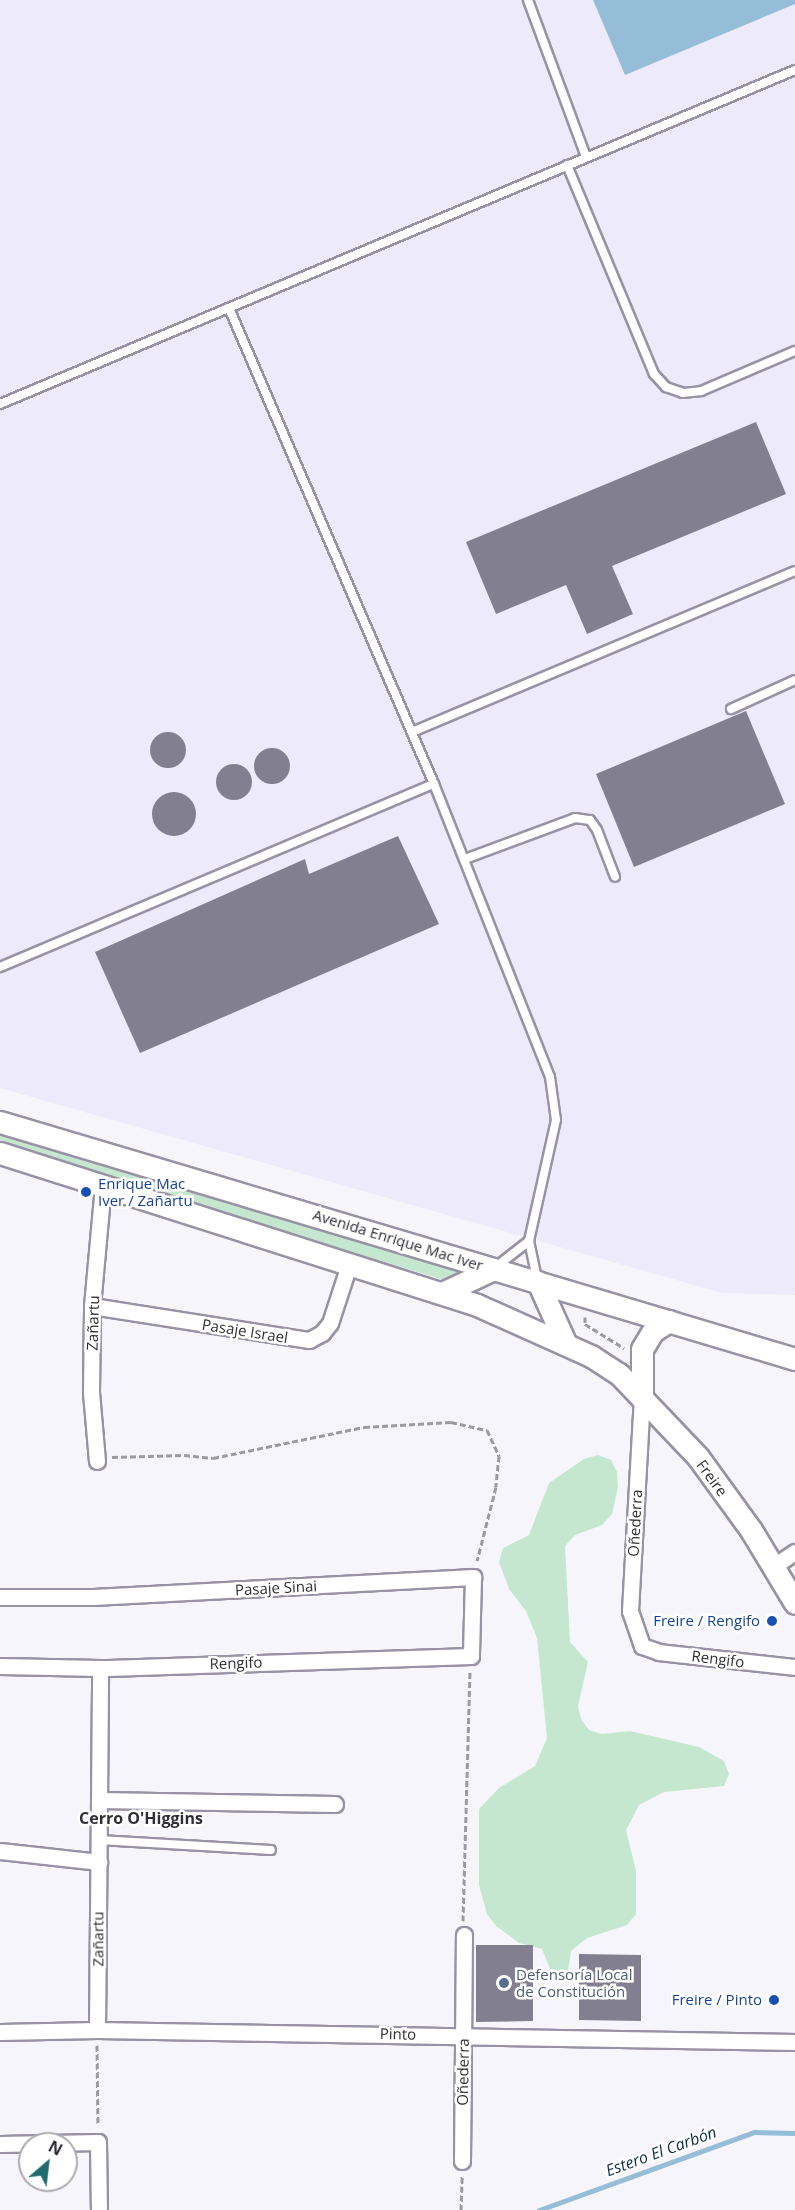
<!DOCTYPE html>
<meta charset="utf-8">
<style>
body{margin:0}
#map{position:relative;width:795px;height:2210px;overflow:hidden;background:#f7f5fc;font-family:"Open Sans",sans-serif}
div>[style]{position:absolute}
[style*='--x']{left:calc(var(--x)*1px);top:calc(var(--y)*1px);width:calc(var(--w)*1px);rotate:calc(var(--a)*1deg)}
.industrial>*{inset:0;background:#eceafb}
.green>*{inset:0;background:#c5e7cf}
.water>*{inset:0;background:#96bdd7}
.stream>*{height:5px;margin:-2.5px;padding:0 2.5px;transform-origin:2.5px;border-radius:2.5px;background:#96bdd7}
.building>*{inset:0;background:#827f90}
.round{border-radius:50%}
.path>*{height:3px;margin-top:-1.5px;transform-origin:0;background:repeating-linear-gradient(90deg,#9c9aa1 0 6px,transparent 0 9px)}
.roads{filter:drop-shadow(2px 0 #9892a4) drop-shadow(-2px 0 #9892a4) drop-shadow(0 2px #9892a4) drop-shadow(0 -2px #9892a4)}
.lane>*{height:8px;margin:-4px;padding:0 4px;transform-origin:4px;border-radius:4px;background:#fff}
.street>*{height:15px;margin:-7.5px;padding:0 7.5px;transform-origin:7.5px;border-radius:7.5px;background:#fff}
.secondary>*{height:21px;margin:-10.5px;padding:0 10.5px;transform-origin:10.5px;border-radius:10.5px;background:#fff}
.dots>*{width:16px;height:16px;translate:-50% -50%;box-sizing:border-box;border:3px solid #fff;border-radius:50%}
span{translate:-50% -50%;white-space:nowrap;text-align:center;line-height:1.15;-webkit-text-stroke:5px #fff;paint-order:stroke}
.transit-label{font-size:15px;color:#164399}
.left{translate:0 -50%;text-align:left}
.right{translate:-100% -50%;text-align:right}
.street-label{font-size:15px;color:#302e35}
.service-label{font-size:15px;color:#4e5e75}
.neighbourhood-label{font-size:16px;color:#302e35;font-weight:700}
.water-label{font-size:16px;color:#0d2f42;font-style:italic}
.north{position:absolute;left:18px;top:2132px;width:60px;height:60px;box-sizing:border-box;background:#fff;border:2px solid #acabae;border-radius:50%;rotate:28deg;font-size:16px;font-weight:700;line-height:24px;text-align:center;color:#302e35}
.north::after{content:'';display:block;margin:auto;width:21px;height:27px;background:#1f6b70;clip-path:polygon(50% 0,100% 100%,50% 72%,0 100%)}
</style>
<div id="map">
<div class="industrial">
<i style="clip-path:polygon(0 0,795px 0,795px 1295px,722px 1293px,0 1088px)"></i>
</div>
<div class="green">
<i style="clip-path:polygon(0 1128px,475px 1271px,465px 1278px,441px 1279px,116px 1182px,0 1147px)"></i>
<i style="clip-path:polygon(598px 1455px,611px 1460px,617px 1472px,618px 1487px,612px 1514px,602px 1525px,575px 1535px,565px 1546px,570px 1642px,588px 1662px,578px 1706px,581px 1719px,589px 1730px,602px 1734px,630px 1731px,699px 1747px,724px 1761px,729px 1774px,724px 1786px,664px 1792px,639px 1805px,626px 1830px,636px 1871px,636px 1914px,627px 1925px,587px 1938px,571px 1951px,567px 1977px,553px 1976px,542px 1949px,519px 1943px,496px 1926px,487px 1914px,479px 1885px,479px 1809px,499px 1788px,535px 1766px,547px 1738px,537px 1638px,526px 1611px,509px 1589px,499px 1562px,503px 1548px,529px 1535px,549px 1483px,584px 1459px)"></i>
</div>
<div class="water">
<i style="clip-path:polygon(593px 0,795px 0,795px 4px,625px 75px)"></i>
</div>
<div class="stream">
<i style="--x:539;--y:2210;--w:230;--a:-19.9"></i>
<i style="--x:755;--y:2132;--w:40;--a:1.4"></i>
</div>
<div class="building">
<i style="clip-path:polygon(756px 422px,786px 494px,612px 566px,633px 614px,587px 634px,566px 585px,496px 614px,466px 542px)"></i>
<i style="clip-path:polygon(746px 711px,785px 804px,634px 867px,596px 774px)"></i>
<i class="round" style="left:150px;top:732px;width:36px;height:36px"></i>
<i class="round" style="left:254px;top:748px;width:36px;height:36px"></i>
<i class="round" style="left:216px;top:764px;width:36px;height:36px"></i>
<i class="round" style="left:152px;top:792px;width:44px;height:44px"></i>
<i style="clip-path:polygon(398px 836px,439px 924px,140px 1053px,95px 952px,305px 859px,309px 874px)"></i>
<i style="clip-path:polygon(476px 1945px,533px 1945px,533px 2021px,476px 2022px)"></i>
<i style="clip-path:polygon(579px 1954px,641px 1955px,641px 2021px,579px 2020px)"></i>
</div>
<div class="path">
<i style="--x:585;--y:1317;--w:7;--a:90"></i>
<i style="--x:585;--y:1324;--w:46;--a:31.6"></i>
<i style="--x:112;--y:1457;--w:72;--a:-1.6"></i>
<i style="--x:184;--y:1455;--w:29;--a:6"></i>
<i style="--x:213;--y:1458;--w:154;--a:-11.6"></i>
<i style="--x:364;--y:1427;--w:87;--a:-3.3"></i>
<i style="--x:451;--y:1422;--w:37;--a:13"></i>
<i style="--x:487;--y:1430;--w:29;--a:65"></i>
<i style="--x:499;--y:1456;--w:31;--a:96"></i>
<i style="--x:496;--y:1487;--w:76;--a:104.4"></i>
<i style="--x:463;--y:1921;--w:249;--a:-88.4"></i>
<i style="--x:97;--y:2045;--w:80;--a:89.3"></i>
<i style="--x:461;--y:2210;--w:34;--a:-88"></i>
</div>
<div class="roads">
<div class="lane">
<i style="--x:528;--y:0;--w:167;--a:69.7"></i>
<i style="--x:567;--y:165;--w:226;--a:67.4"></i>
<i style="--x:654;--y:374;--w:18;--a:47"></i>
<i style="--x:666;--y:387;--w:18;--a:19"></i>
<i style="--x:683;--y:393;--w:18;--a:-6"></i>
<i style="--x:701;--y:391;--w:102;--a:-23.1"></i>
<i style="--x:229;--y:308;--w:518;--a:66.7"></i>
<i style="--x:434;--y:784;--w:315;--a:68.4"></i>
<i style="--x:550;--y:1077;--w:43;--a:82.1"></i>
<i style="--x:556;--y:1120;--w:124;--a:102.6"></i>
<i style="--x:529;--y:1241;--w:39;--a:78"></i>
<i style="--x:0;--y:404;--w:862;--a:-22.79"></i>
<i style="--x:731;--y:709;--w:70;--a:-24.4"></i>
<i style="--x:412;--y:732;--w:415;--a:-22.8"></i>
<i style="--x:465;--y:859;--w:117;--a:-20.4"></i>
<i style="--x:575;--y:818;--w:15;--a:8"></i>
<i style="--x:590;--y:820;--w:12;--a:55"></i>
<i style="--x:597;--y:830;--w:50;--a:69"></i>
<i style="--x:0;--y:967;--w:471;--a:-22.9"></i>
<i style="--x:497;--y:1266;--w:41;--a:-38"></i>
<i style="--x:99;--y:1840;--w:172;--a:3.3"></i>
</div>
<div class="street">
<i style="--x:92;--y:1306;--w:220;--a:8.9"></i>
<i style="--x:309;--y:1340;--w:15;--a:-28"></i>
<i style="--x:322;--y:1333;--w:13;--a:-51"></i>
<i style="--x:330;--y:1323;--w:61;--a:-71.9"></i>
<i style="--x:642;--y:1396;--w:215;--a:93.2"></i>
<i style="--x:630;--y:1611;--w:37;--a:71"></i>
<i style="--x:642;--y:1646;--w:18;--a:19"></i>
<i style="--x:659;--y:1652;--w:137;--a:6.3"></i>
<i style="--x:97;--y:1461;--w:69;--a:-95"></i>
<i style="--x:91;--y:1392;--w:86;--a:-89.3"></i>
<i style="--x:92;--y:1306;--w:121;--a:-84.8"></i>
<i style="--x:774;--y:1566;--w:25;--a:-34"></i>
<i style="--x:0;--y:1597;--w:93;--a:0"></i>
<i style="--x:93;--y:1597;--w:381;--a:-3"></i>
<i style="--x:473;--y:1577;--w:79;--a:91.5"></i>
<i style="--x:471;--y:1656;--w:371;--a:178.1"></i>
<i style="--x:100;--y:1668;--w:100;--a:-178.9"></i>
<i style="--x:99;--y:1800;--w:236;--a:1"></i>
<i style="--x:0;--y:1851;--w:100;--a:6.3"></i>
<i style="--x:97;--y:2030;--w:362;--a:-89.5"></i>
<i style="--x:0;--y:2032;--w:97;--a:-1.2"></i>
<i style="--x:97;--y:2030;--w:698;--a:0.98"></i>
<i style="--x:0;--y:2144;--w:98;--a:-1.2"></i>
<i style="--x:98;--y:2142;--w:68;--a:89.2"></i>
<i style="--x:462;--y:2161;--w:226;--a:-89.5"></i>
</div>
<div class="secondary">
<i style="--x:0;--y:1122;--w:830;--a:16.6"></i>
<i style="--x:0;--y:1153;--w:501;--a:17.67"></i>
<i style="--x:477;--y:1305;--w:125;--a:24.1"></i>
<i style="--x:591;--y:1356;--w:33;--a:33"></i>
<i style="--x:619;--y:1374;--w:115;--a:46.4"></i>
<i style="--x:698;--y:1457;--w:90;--a:54"></i>
<i style="--x:751;--y:1530;--w:85;--a:58.9"></i>
<i style="--x:538;--y:1282;--w:66;--a:65.8"></i>
<i style="--x:442;--y:1293;--w:57;--a:-24.8"></i>
<i style="--x:642;--y:1396;--w:47;--a:-90"></i>
<i style="--x:642;--y:1349;--w:21;--a:-59"></i>
<i style="--x:653;--y:1331;--w:19;--a:-32"></i>
</div>
</div>
<div class="dots">
<i style="left:86px;top:1192px;background:#1a4fb4"></i>
<i style="left:772px;top:1621px;background:#1a4fb4"></i>
<i style="left:504px;top:1983px;background:#5c6f8a"></i>
<i style="left:774px;top:2000px;background:#1a4fb4"></i>
</div>
<div class="transit-label">
<span class="left" style="left:98px;top:1192px">Enrique Mac<br>Iver / Zañartu</span>
<span class="right" style="left:760px;top:1621px">Freire / Rengifo</span>
<span class="right" style="left:762px;top:2000px">Freire / Pinto</span>
</div>
<div class="street-label">
<span style="left:398px;top:1240px;rotate:17deg">Avenida Enrique Mac Iver</span>
<span style="left:93px;top:1323px;rotate:-88deg">Zañartu</span>
<span style="left:245px;top:1331px;rotate:9deg">Pasaje Israel</span>
<span style="left:712px;top:1478px;rotate:54deg">Freire</span>
<span style="left:635px;top:1523px;rotate:-87deg">Oñederra</span>
<span style="left:276px;top:1588px;rotate:-3deg">Pasaje Sinai</span>
<span style="left:718px;top:1659px;rotate:7deg">Rengifo</span>
<span style="left:236px;top:1663px;rotate:-2deg">Rengifo</span>
<span style="left:98px;top:1939px;rotate:-90deg">Zañartu</span>
<span style="left:398px;top:2034px;rotate:1deg">Pinto</span>
<span style="left:463px;top:2072px;rotate:-89deg">Oñederra</span>
</div>
<div class="service-label">
<span class="left" style="left:516px;top:1983px">Defensoría Local<br>de Constitución</span>
</div>
<div class="neighbourhood-label">
<span style="left:141px;top:1818px">Cerro O'Higgins</span>
</div>
<div class="water-label">
<span style="left:661px;top:2151px;rotate:-20deg">Estero El Carbón</span>
</div>
<div class="north">N</div>
</div>
